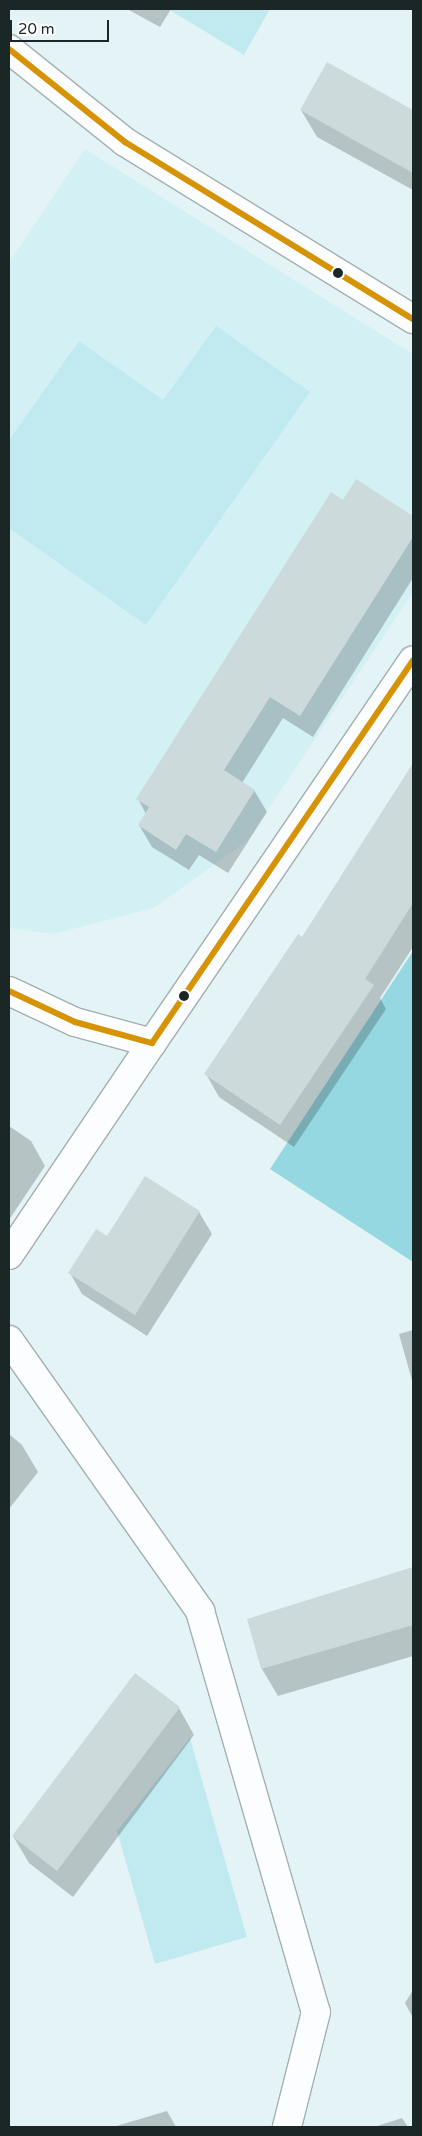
<!DOCTYPE html>
<style>
body{margin:0}
#map{position:relative;width:422px;height:2136px;overflow:hidden;background:#e4f4f6;font-family:"Varela Round",sans-serif}
div>[style]{position:absolute}
[style*='--x']{left:calc(var(--x)*1px);top:calc(var(--y)*1px);width:calc(var(--w)*1px);rotate:calc(var(--a)*1deg)}
.built>*{inset:0;background:#d3f0f5}
.green>*{inset:0;background:#c0eaf0}
.forest>*{inset:0;background:#96d8e1}
.shadow>*{inset:0;background:#0003}
.building>*{inset:0;background:#cddadc}
.roads{filter:drop-shadow(1px 0 #a3afb1) drop-shadow(-1px 0 #a3afb1) drop-shadow(0 1px #a3afb1) drop-shadow(0 -1px #a3afb1)}
.minor>*{height:28px;margin:-14px;padding:0 14px;transform-origin:14px;border-radius:14px;background:#fbfdfe}
.tertiary>*{height:28px;margin:-14px;padding:0 14px;transform-origin:14px;border-radius:14px;background:#fbfdfe}
.bus-1>*{height:6px;margin:-3px;padding:0 3px;transform-origin:3px;border-radius:3px;background:#d69306}
.dots>*{width:14px;height:14px;translate:-50% -50%;box-sizing:border-box;border:2px solid #fff;border-radius:50%}
span{translate:-50% -50%;white-space:nowrap;text-align:center;line-height:1.15;-webkit-text-stroke:5px #fff;paint-order:stroke}
.frame{position:absolute;inset:0;border:10px solid #1b2627;pointer-events:none}
.scale{position:absolute;left:10px;top:20px;width:99px;height:22px;box-sizing:border-box;border:2px solid #1b2627;border-top:0;padding-left:6px;font-size:15px;line-height:18px;white-space:nowrap;color:#1b2627;-webkit-text-stroke:4px #fff;paint-order:stroke}
</style>
<div id="map">
<div class="built">
<i style="clip-path:polygon(85px 149px,413px 354px,413px 592px,247px 841px,154px 908px,53px 934px,9px 928px,9px 263px)"></i>
</div>
<div class="green">
<i style="clip-path:polygon(168px 9px,270px 9px,244px 55px)"></i>
<i style="clip-path:polygon(216px 326px,310px 392px,146px 625px,9px 528px,9px 440px,79px 341px,163px 400px)"></i>
<i style="clip-path:polygon(190px 1738px,247px 1937px,155px 1964px,117px 1831px)"></i>
</div>
<div class="forest">
<i style="clip-path:polygon(413px 951px,413px 1262px,270px 1169px)"></i>
</div>
<div class="shadow">
<i style="clip-path:polygon(127px 9px,171px 9px,160px 27px)"></i>
<i style="clip-path:polygon(327px 64px,413px 111px,413px 190px,317px 137px,301px 110px)"></i>
<i style="clip-path:polygon(356px 481px,413px 517px,413px 578px,313px 737px,283px 718px,242px 783px,254px 790px,267px 812px,228px 873px,199px 855px,189px 870px,152px 847px,139px 825px,146px 814px,138px 799px)"></i>
<i style="clip-path:polygon(413px 766px,413px 947px,380px 998px,386px 1009px,294px 1147px,219px 1097px,206px 1074px,302px 938px)"></i>
<i style="clip-path:polygon(9px 1126px,31px 1141px,45px 1166px,9px 1220px)"></i>
<i style="clip-path:polygon(146px 1178px,199px 1212px,212px 1234px,147px 1336px,82px 1294px,70px 1273px,107px 1238px)"></i>
<i style="clip-path:polygon(413px 1330px,413px 1384px,399px 1334px)"></i>
<i style="clip-path:polygon(9px 1434px,22px 1445px,38px 1472px,9px 1509px)"></i>
<i style="clip-path:polygon(413px 1569px,413px 1656px,278px 1696px,262px 1669px,248px 1620px)"></i>
<i style="clip-path:polygon(179px 1708px,194px 1735px,73px 1897px,29px 1863px,13px 1836px)"></i>
<i style="clip-path:polygon(413px 1990px,413px 2018px,405px 2003px)"></i>
<i style="clip-path:polygon(167px 2111px,176px 2127px,113px 2127px)"></i>
<i style="clip-path:polygon(402px 2118px,408px 2127px,374px 2127px)"></i>
</div>
<div class="building">
<i style="clip-path:polygon(327px 62px,413px 110px,413px 173px,300px 110px)"></i>
<i style="clip-path:polygon(356px 479px,413px 516px,413px 537px,300px 716px,270px 697px,224px 770px,255px 790px,216px 852px,186px 834px,176px 850px,138px 825px,149px 807px,136px 799px,331px 492px,343px 500px)"></i>
<i style="clip-path:polygon(413px 763px,413px 903px,365px 979px,374px 985px,280px 1125px,204px 1074px,298px 934px,302px 937px)"></i>
<i style="clip-path:polygon(145px 1176px,200px 1211px,135px 1315px,68px 1273px,96px 1229px,107px 1236px)"></i>
<i style="clip-path:polygon(413px 1567px,413px 1625px,261px 1669px,247px 1619px)"></i>
<i style="clip-path:polygon(135px 1673px,180px 1707px,57px 1871px,12px 1836px)"></i>
</div>
<div class="roads">
<div class="minor">
<i style="--x:9;--y:49;--w:149;--a:38.7"></i>
<i style="--x:125;--y:142;--w:338;--a:31.6"></i>
<i style="--x:9;--y:1255;--w:256;--a:-56"></i>
<i style="--x:9;--y:1340;--w:332;--a:54.8"></i>
<i style="--x:200;--y:1611;--w:417;--a:73.9"></i>
<i style="--x:316;--y:2012;--w:119;--a:104.2"></i>
</div>
<div class="tertiary">
<i style="--x:9;--y:991;--w:73;--a:25.2"></i>
<i style="--x:75;--y:1022;--w:80;--a:15.3"></i>
<i style="--x:152;--y:1043;--w:463;--a:-55.7"></i>
</div>
</div>
<div class="bus-1">
<i style="--x:9;--y:49;--w:149;--a:38.7"></i>
<i style="--x:125;--y:142;--w:338;--a:31.6"></i>
<i style="--x:9;--y:991;--w:73;--a:25.2"></i>
<i style="--x:75;--y:1022;--w:80;--a:15.3"></i>
<i style="--x:152;--y:1043;--w:463;--a:-55.7"></i>
</div>
<div class="dots">
<i style="left:338px;top:273px;background:#1b2627"></i>
<i style="left:184px;top:996px;background:#1b2627"></i>
</div>
<div class="frame"></div>
<div class="scale">20 m</div>
</div>
